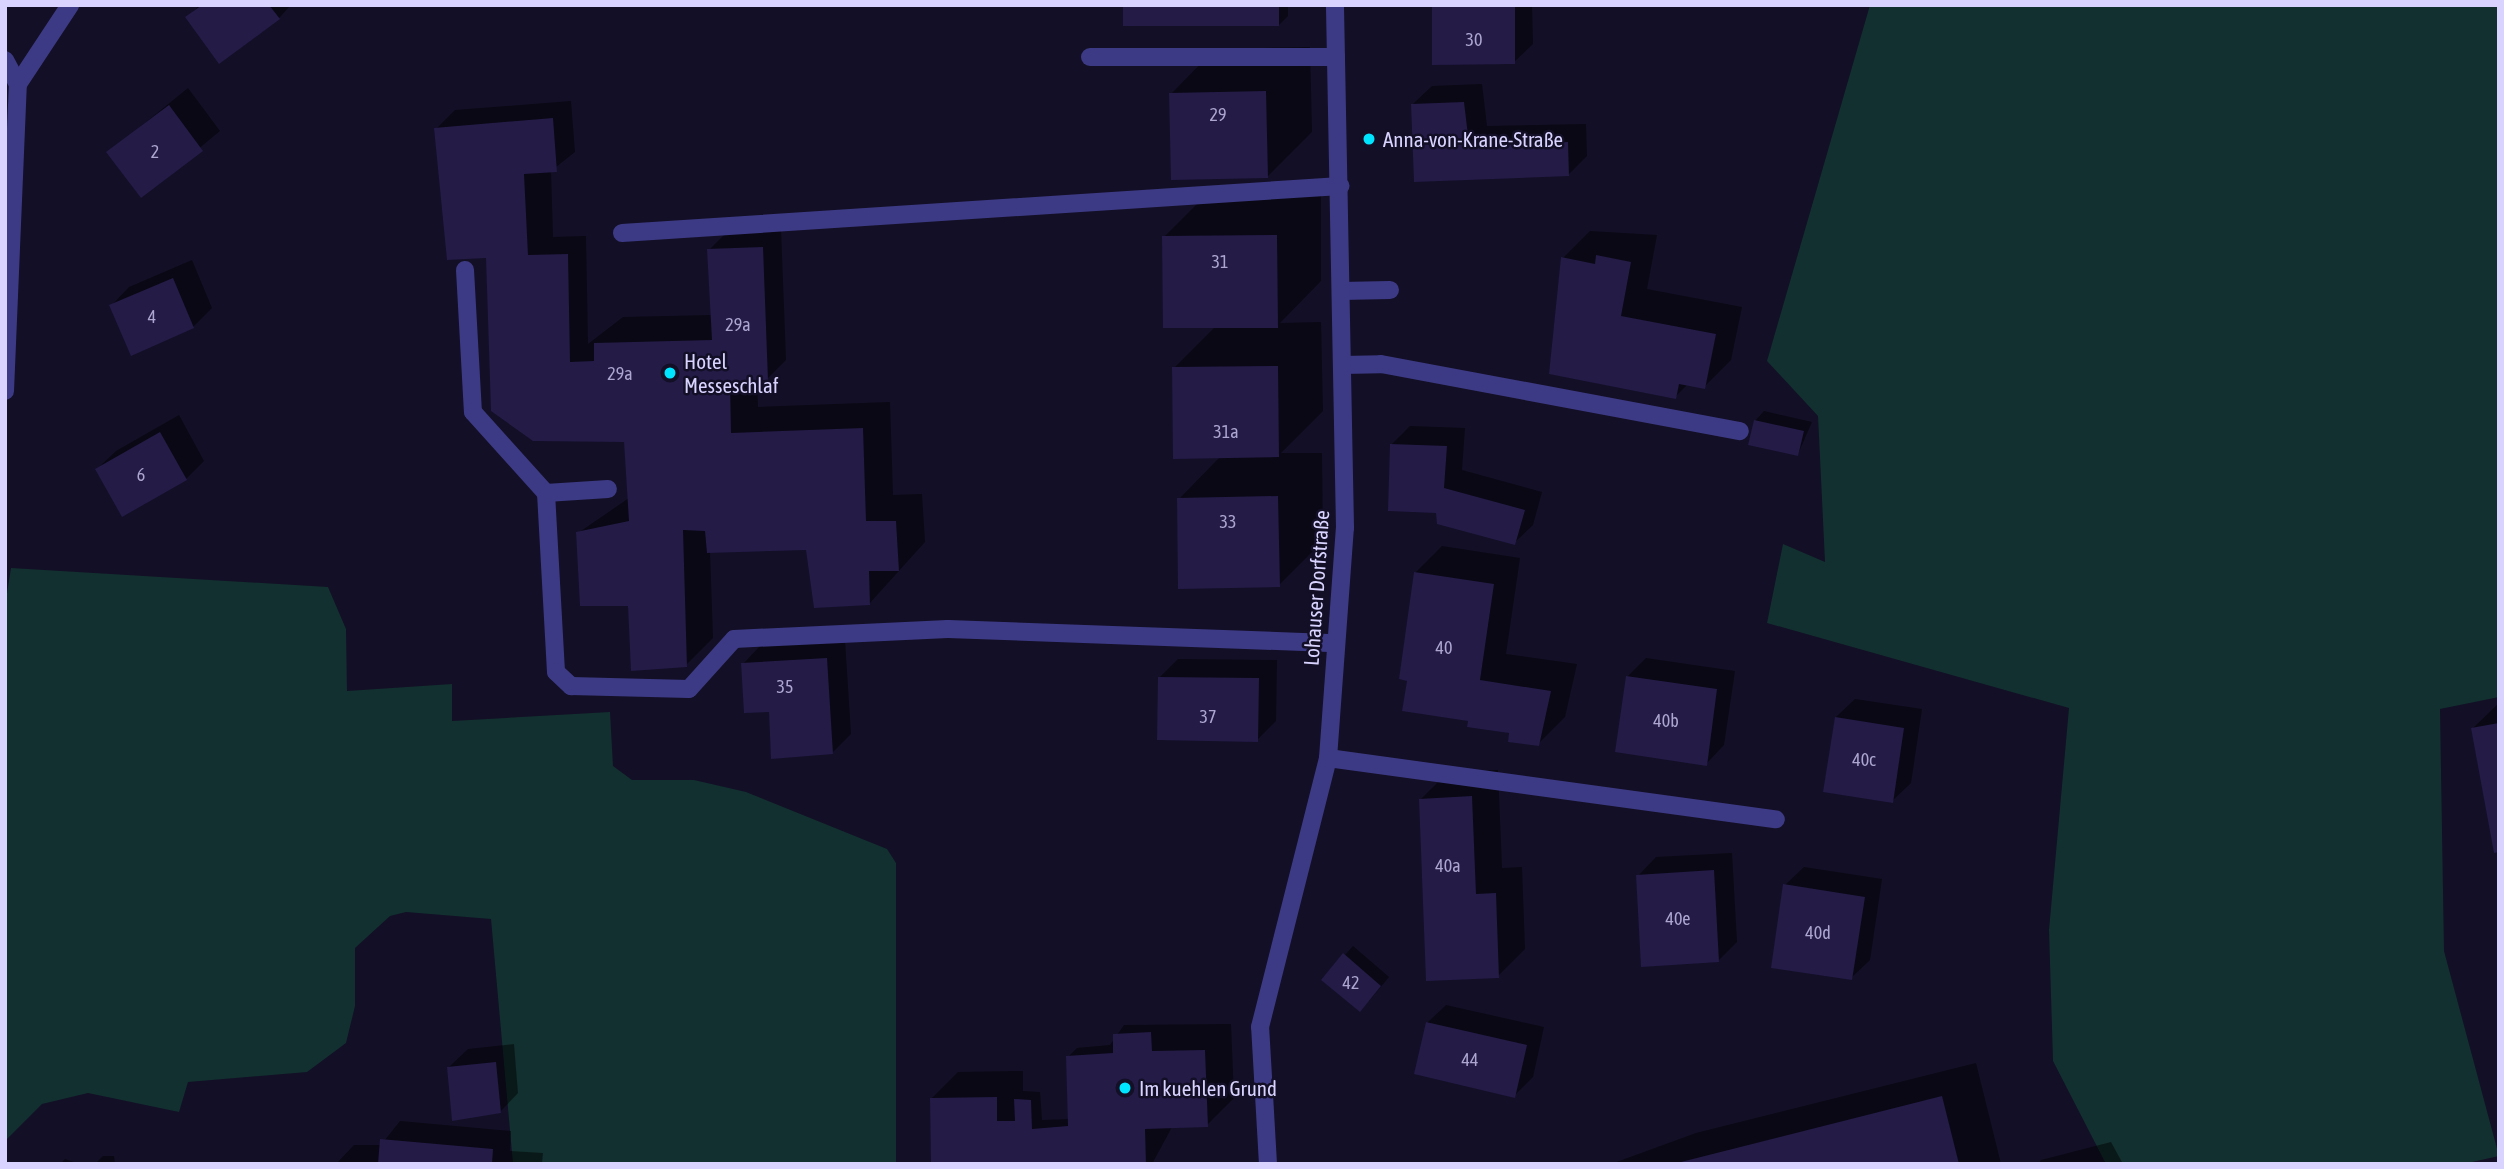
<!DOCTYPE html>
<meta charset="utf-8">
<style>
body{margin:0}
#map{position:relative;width:2504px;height:1169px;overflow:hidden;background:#130f26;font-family:"Asap Condensed",sans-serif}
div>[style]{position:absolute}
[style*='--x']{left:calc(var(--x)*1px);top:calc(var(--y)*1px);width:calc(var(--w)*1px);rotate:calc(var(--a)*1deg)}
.green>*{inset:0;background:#12302f}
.shadow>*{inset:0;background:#0007}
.building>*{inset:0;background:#241b47}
.lane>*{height:18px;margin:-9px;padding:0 9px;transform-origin:9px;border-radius:9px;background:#3d3a85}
.street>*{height:18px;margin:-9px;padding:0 9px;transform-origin:9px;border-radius:9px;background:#3d3a85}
.dots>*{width:19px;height:19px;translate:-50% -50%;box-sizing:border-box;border:4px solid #130f26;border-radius:50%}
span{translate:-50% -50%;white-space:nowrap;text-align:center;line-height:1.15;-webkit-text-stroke:5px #130f26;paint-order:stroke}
.number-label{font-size:18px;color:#aca6d1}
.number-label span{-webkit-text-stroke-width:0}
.poi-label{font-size:21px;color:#d9d4ff}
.left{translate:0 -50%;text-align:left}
.street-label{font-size:21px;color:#d9d4ff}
.frame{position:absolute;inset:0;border:7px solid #d9d4ff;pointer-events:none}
</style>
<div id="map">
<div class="green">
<i style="clip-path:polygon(1870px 5px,2499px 5px,2499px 697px,2440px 709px,2444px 951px,2499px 1156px,2463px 1164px,2106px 1164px,2053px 1061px,2049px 930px,2069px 708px,1767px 623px,1783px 544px,1825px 562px,1818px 416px,1767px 361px)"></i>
<i style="clip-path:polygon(11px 568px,328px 587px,346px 629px,347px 691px,452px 684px,452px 721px,610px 712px,613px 766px,632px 780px,694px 780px,746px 792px,887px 849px,896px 863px,896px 1164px,513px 1164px,491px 919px,406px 912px,390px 916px,355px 948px,355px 1006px,346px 1043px,307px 1072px,188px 1082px,179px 1112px,88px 1093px,42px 1104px,5px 1141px,5px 606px)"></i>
</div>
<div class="shadow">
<i style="clip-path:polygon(200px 5px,291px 5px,279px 18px,187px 17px)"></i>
<i style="clip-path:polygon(1124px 5px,1288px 5px,1288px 16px,1279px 25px)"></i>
<i style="clip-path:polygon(1433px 5px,1532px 5px,1533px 44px,1514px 62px)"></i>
<i style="clip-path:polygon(1310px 47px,1312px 132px,1268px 176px,1171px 94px,1215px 49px)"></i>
<i style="clip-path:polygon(1482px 84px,1487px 126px,1586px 124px,1587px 156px,1568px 175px,1415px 180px,1413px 104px,1432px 86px)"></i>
<i style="clip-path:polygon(188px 88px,220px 131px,141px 196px,108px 153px)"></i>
<i style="clip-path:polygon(571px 101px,575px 152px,551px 171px,553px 237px,586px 236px,588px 344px,623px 317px,712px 315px,709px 250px,728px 231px,781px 229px,786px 360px,767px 379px,757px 379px,758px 407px,890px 402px,893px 495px,922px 494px,925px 542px,869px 604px,808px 548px,710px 551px,713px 638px,686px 665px,629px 604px,578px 533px,629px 498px,626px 440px,488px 256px,436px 129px,455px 110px)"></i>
<i style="clip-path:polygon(1209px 192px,1321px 192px,1321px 281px,1280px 323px,1321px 322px,1323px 411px,1281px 453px,1322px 453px,1323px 541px,1279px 585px,1179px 499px,1221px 456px,1174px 368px,1216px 326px,1164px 237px)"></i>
<i style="clip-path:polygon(1590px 231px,1657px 235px,1647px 289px,1742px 307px,1731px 360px,1704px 387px,1688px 384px,1675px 397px,1563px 258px)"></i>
<i style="clip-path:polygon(192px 260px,212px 308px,193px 327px,132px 353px,111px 306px,129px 287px)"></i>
<i style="clip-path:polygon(1764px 411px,1812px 422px,1798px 454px,1755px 421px)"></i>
<i style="clip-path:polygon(179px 415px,204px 461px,186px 479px,97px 469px,116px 451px)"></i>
<i style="clip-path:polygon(1410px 426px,1465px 428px,1462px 470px,1542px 492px,1533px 525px,1514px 543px,1438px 511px,1391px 445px)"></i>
<i style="clip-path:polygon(1442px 546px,1520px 558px,1506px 654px,1577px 664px,1565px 717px,1538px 744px,1470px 719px,1409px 679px,1415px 573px)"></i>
<i style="clip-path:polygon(845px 640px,851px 734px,832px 753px,770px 710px,743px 664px,761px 645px)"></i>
<i style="clip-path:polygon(1646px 658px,1735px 671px,1724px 745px,1706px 764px,1627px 677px)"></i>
<i style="clip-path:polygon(1178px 659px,1277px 660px,1276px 721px,1257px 740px,1160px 677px)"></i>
<i style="clip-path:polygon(1855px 699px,1922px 709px,1911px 783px,1892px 801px,1836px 717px)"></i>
<i style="clip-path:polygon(2499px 703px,2499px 851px,2472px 729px)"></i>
<i style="clip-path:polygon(1498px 770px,1502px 868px,1522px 867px,1525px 949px,1498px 976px,1421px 799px,1448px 772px)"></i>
<i style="clip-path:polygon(1732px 853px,1737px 942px,1719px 960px,1638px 876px,1656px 857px)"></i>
<i style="clip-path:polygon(1804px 867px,1882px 879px,1870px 960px,1851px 978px,1785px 885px)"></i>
<i style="clip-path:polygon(1353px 946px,1389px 977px,1369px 1001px,1345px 955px)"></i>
<i style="clip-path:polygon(1446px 1005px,1544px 1027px,1533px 1077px,1514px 1096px,1427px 1023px)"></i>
<i style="clip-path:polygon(1231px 1024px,1234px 1098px,1207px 1125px,1172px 1127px,1152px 1164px,933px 1164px,931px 1099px,958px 1072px,1023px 1071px,1023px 1091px,1040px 1092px,1042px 1120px,1070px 1119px,1068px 1057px,1077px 1048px,1110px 1045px,1124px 1025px)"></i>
<i style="clip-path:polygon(514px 1044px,518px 1093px,500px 1112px,449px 1067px,468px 1049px)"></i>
<i style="clip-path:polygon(1976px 1063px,2001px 1164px,1611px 1164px,1696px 1133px)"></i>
<i style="clip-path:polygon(400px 1121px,511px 1131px,510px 1151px,543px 1153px,542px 1164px,336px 1164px,354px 1145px,381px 1145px)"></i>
<i style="clip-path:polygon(2111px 1142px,2123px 1164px,2038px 1164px,2041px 1160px)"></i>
<i style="clip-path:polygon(103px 1156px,114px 1156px,115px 1164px,95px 1164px)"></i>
<i style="clip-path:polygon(65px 1159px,79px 1164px,60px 1164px)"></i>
</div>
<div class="building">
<i style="clip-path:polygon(202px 5px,269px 5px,280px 19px,219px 64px,185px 17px)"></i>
<i style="clip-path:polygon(1123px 5px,1279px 5px,1279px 26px,1123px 26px)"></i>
<i style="clip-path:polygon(1432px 5px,1515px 5px,1515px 64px,1432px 65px)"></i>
<i style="clip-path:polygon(1266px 91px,1268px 178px,1171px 180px,1169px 93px)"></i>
<i style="clip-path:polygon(1464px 102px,1469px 144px,1568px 142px,1569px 176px,1414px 182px,1411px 104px)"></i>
<i style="clip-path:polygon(169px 105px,203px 151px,141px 198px,106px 152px)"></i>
<i style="clip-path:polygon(553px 118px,557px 172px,524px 174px,528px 255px,568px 254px,570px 362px,594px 361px,594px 343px,712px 340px,707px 249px,763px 247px,768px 380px,730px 382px,731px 433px,863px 428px,866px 521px,896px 521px,899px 571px,869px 571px,870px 605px,814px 608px,806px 550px,707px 553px,705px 531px,683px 530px,687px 667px,631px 671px,628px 606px,580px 606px,576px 532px,629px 521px,624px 442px,533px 441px,491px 411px,486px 258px,447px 260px,434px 128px)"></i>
<i style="clip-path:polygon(1277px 235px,1278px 328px,1163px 328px,1162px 236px)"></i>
<i style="clip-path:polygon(1596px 255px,1631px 262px,1621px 316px,1716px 334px,1705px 389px,1679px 384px,1676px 399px,1549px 374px,1561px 257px,1595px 264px)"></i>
<i style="clip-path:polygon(173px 278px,194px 328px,131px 356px,109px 305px)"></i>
<i style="clip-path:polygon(1278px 366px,1279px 457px,1173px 459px,1172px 367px)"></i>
<i style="clip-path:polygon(1754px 420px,1804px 431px,1798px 456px,1748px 445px)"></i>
<i style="clip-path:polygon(160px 432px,187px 480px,122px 517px,95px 469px)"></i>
<i style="clip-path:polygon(1390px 444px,1447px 446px,1444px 488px,1525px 510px,1515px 545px,1437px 524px,1436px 513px,1388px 511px)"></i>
<i style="clip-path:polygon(1278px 496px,1280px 587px,1178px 589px,1177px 498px)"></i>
<i style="clip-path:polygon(1414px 572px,1494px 584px,1480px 680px,1551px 691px,1539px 746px,1508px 742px,1509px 733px,1467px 727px,1468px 721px,1402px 711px,1407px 681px,1399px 679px)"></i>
<i style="clip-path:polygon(827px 658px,833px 754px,771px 759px,769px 712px,744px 713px,741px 663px)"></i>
<i style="clip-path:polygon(1626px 676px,1717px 689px,1707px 766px,1615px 752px)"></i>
<i style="clip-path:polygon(1158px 677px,1259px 678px,1258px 742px,1157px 740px)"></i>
<i style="clip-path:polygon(1835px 717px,1904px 728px,1893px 803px,1823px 792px)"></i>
<i style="clip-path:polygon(2499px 723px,2499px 852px,2494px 853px,2471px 728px)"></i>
<i style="clip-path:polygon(1472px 796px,1476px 894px,1496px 893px,1499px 978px,1426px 981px,1419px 799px)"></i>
<i style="clip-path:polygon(1714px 870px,1719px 962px,1641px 967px,1636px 875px)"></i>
<i style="clip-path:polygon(1783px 884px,1865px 897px,1852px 980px,1771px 968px)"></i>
<i style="clip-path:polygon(1343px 953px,1381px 986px,1360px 1012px,1321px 980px)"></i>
<i style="clip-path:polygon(1426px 1022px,1527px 1045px,1515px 1098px,1414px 1074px)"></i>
<i style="clip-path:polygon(1151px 1032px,1152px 1051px,1205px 1050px,1208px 1127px,1145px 1129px,1146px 1164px,931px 1164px,930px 1098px,997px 1097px,997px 1121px,1015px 1121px,1014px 1099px,1031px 1100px,1032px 1129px,1068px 1126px,1066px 1056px,1113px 1053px,1113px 1034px)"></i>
<i style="clip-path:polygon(496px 1062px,501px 1113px,452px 1121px,447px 1067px)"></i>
<i style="clip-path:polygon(1942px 1096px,1959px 1164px,1677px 1164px,1677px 1163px)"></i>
<i style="clip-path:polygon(380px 1139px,493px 1149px,492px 1164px,378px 1164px)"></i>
</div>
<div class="lane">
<i style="--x:1090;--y:57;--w:246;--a:0"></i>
<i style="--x:622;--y:233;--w:720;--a:-3.75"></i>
<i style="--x:465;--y:270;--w:142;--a:86.8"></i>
<i style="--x:473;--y:412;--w:109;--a:48"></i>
<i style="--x:546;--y:493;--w:62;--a:-3.7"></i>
<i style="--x:1341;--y:291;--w:49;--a:-1.2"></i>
<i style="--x:1342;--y:365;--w:39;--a:-1"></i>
<i style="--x:1381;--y:364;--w:365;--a:10.6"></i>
<i style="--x:546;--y:493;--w:179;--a:86.8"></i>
<i style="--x:556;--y:672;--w:21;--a:43"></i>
<i style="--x:571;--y:686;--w:118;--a:1.5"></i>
<i style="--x:689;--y:689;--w:67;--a:-48"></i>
<i style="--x:734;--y:639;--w:214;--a:-2.7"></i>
<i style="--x:948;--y:629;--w:388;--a:2.1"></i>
<i style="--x:1328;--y:758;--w:452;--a:7.8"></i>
</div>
<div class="street">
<i style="--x:5;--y:60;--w:27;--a:62"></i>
<i style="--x:5;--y:391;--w:307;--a:-87.6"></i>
<i style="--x:18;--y:84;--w:95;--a:-56.6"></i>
<i style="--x:1268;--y:1164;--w:137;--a:-93.3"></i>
<i style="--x:1260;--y:1027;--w:277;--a:-75.8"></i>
<i style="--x:1328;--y:758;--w:231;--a:-85.8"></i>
<i style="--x:1345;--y:528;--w:523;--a:-91.1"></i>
</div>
<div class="dots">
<i style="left:1369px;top:139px;background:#00e5ff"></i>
<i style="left:670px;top:373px;background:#00e5ff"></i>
<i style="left:1125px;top:1088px;background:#00e5ff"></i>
</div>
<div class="number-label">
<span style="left:1474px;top:40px">30</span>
<span style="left:1218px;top:115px">29</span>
<span style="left:155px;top:152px">2</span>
<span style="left:1220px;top:262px">31</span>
<span style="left:152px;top:317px">4</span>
<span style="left:738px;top:325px">29a</span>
<span style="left:620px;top:374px">29a</span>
<span style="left:1226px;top:432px">31a</span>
<span style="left:141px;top:475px">6</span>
<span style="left:1228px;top:522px">33</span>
<span style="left:1444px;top:648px">40</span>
<span style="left:785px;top:687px">35</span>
<span style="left:1208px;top:717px">37</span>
<span style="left:1666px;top:721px">40b</span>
<span style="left:1864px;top:760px">40c</span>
<span style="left:1448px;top:866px">40a</span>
<span style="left:1678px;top:919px">40e</span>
<span style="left:1818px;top:933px">40d</span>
<span style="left:1351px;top:983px">42</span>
<span style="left:1470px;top:1060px">44</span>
</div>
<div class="poi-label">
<span class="left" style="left:1383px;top:139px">Anna-von-Krane-Straße</span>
<span class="left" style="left:684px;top:373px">Hotel<br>Messeschlaf</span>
<span class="left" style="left:1139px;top:1088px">Im kuehlen Grund</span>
</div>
<div class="street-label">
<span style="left:1316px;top:588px;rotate:-86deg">Lohauser Dorfstraße</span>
</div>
<div class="frame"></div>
</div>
